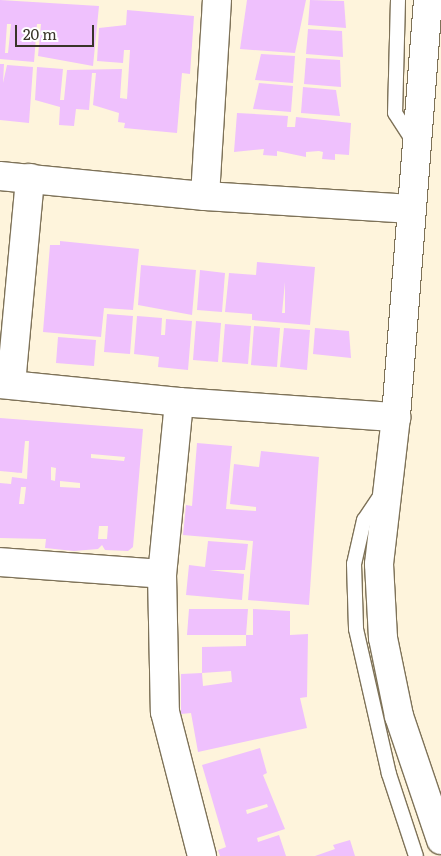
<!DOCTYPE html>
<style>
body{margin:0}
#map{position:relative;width:441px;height:856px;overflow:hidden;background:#fef4dc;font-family:Literata,serif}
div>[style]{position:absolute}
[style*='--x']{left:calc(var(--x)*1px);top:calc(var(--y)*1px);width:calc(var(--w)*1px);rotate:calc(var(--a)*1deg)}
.building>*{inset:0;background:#efc1fd}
.roads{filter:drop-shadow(1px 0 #7e7258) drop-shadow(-1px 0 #7e7258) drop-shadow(0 1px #7e7258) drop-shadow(0 -1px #7e7258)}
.service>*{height:14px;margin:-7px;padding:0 7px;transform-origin:7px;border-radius:7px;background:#fff}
.minor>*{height:28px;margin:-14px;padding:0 14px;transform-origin:14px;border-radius:14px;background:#fff}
.secondary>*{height:28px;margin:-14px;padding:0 14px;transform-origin:14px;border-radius:14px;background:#fff}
span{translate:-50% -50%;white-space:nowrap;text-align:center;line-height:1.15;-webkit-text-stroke:4.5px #fff;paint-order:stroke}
.scale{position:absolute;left:15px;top:25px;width:79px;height:22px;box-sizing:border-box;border:2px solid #393428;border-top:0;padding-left:6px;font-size:15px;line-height:18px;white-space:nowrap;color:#393428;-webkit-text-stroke:4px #fff;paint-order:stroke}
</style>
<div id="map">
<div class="building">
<i style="clip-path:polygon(evenodd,0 0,99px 6px,93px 66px,38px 56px,41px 24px,37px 24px,34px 62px,0 59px,0 0,7px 24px,11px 24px,8px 53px,5px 53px,7px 24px)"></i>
<i style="clip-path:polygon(247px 0,306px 0,295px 53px,240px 49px)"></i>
<i style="clip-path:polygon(310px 0,344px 1px,346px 28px,308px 25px)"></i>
<i style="clip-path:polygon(127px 10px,194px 16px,190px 74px,182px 73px,177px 133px,124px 128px,125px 123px,118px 122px,119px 113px,93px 105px,96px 73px,92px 73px,89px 110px,76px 109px,74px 126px,59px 125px,60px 107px,35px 100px,37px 67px,63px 69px,60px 100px,64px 100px,67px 70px,122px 69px,120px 98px,127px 99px,130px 50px,124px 50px,123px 63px,97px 61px,99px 28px,126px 25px)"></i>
<i style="clip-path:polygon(308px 29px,342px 31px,343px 57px,306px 54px)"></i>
<i style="clip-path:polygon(261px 54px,295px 56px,293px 83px,255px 80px)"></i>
<i style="clip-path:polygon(306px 58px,340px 60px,341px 87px,304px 84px)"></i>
<i style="clip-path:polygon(0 64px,4px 64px,3px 83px,7px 65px,33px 67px,29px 123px,0 120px)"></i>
<i style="clip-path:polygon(259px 83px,293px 86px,291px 112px,253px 109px)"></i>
<i style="clip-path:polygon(303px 87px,336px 90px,340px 116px,301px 113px)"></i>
<i style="clip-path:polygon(237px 113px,288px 116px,287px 127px,295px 127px,296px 117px,351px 123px,349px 155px,335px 154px,335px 160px,322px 159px,323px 152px,319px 151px,306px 152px,306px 157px,277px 151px,277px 156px,263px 155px,264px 149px,234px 152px)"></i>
<i style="clip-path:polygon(60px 241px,139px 249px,133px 310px,104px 308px,101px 337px,43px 332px,50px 245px,60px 245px)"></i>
<i style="clip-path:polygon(evenodd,257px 262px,315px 267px,310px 325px,252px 320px,252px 314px,225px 312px,229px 273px,256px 275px,257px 262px,285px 282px,285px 313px,282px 313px,285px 282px)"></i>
<i style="clip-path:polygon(141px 265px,196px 270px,192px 315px,138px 305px)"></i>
<i style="clip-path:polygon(200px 270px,225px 273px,222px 312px,197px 310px)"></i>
<i style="clip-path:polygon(107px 314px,133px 316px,130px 354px,104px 352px)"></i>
<i style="clip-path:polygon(137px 316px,162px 318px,161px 335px,165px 335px,166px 319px,192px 321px,188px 370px,158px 367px,159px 357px,134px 354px)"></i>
<i style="clip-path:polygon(196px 321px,221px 323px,218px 362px,193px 360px)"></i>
<i style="clip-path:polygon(225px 324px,251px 326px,248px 364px,222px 362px)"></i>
<i style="clip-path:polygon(254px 326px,280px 328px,277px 367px,251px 365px)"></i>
<i style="clip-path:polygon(284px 328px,310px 330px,307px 370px,280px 367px)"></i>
<i style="clip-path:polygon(315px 328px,349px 331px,351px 358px,313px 354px)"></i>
<i style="clip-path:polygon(58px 337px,96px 340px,94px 366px,56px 363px)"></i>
<i style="clip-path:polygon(evenodd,0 418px,143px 429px,133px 547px,128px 551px,105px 550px,102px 545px,98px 549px,74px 551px,45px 548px,46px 539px,0 538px,0 483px,11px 484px,12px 477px,27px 479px,29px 441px,25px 441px,22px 473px,0 471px,0 418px,91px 454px,125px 457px,124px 461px,91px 458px,91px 454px,0 418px,51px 467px,56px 468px,55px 481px,51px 480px,51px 467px,0 418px,60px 481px,80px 483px,80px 488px,60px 487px,60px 481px,0 418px,21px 487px,26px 487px,24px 504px,19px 504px,21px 487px,0 418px,99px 526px,108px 526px,107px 539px,98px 539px,99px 526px)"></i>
<i style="clip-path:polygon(197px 443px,232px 446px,226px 509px,256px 511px,256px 507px,230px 504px,234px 464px,259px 467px,261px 451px,319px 457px,309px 605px,248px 600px,253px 541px,183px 535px,186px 505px,192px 506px)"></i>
<i style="clip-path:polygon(208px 541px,248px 544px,245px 570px,209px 570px,244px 574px,242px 600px,186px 595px,189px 565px,205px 567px)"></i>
<i style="clip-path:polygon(189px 609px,248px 609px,246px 635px,187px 635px)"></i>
<i style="clip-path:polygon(253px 609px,290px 611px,290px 635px,308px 634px,307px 697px,300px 698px,307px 728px,198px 752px,191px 713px,181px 714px,181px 674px,202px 673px,203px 686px,232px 682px,231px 671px,202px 673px,202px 647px,246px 646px,246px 635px,253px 635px)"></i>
<i style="clip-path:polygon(evenodd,260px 748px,267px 773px,263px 775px,285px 829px,257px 838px,258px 842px,279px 835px,286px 856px,220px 856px,218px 850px,226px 847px,202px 765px,260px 748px,267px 804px,268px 807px,247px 814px,246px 810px,267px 804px)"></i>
<i style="clip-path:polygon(350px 840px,355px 856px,315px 856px,335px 849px,333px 845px)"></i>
</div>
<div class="roads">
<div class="service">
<i style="--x:398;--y:0;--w:113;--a:91.5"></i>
<i style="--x:395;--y:113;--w:38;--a:57"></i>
<i style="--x:381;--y:495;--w:30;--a:124"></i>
<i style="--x:364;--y:520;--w:45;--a:102.8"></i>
<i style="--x:354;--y:564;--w:65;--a:88.2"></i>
<i style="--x:356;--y:629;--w:149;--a:77.2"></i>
<i style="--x:389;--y:774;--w:86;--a:71.8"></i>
</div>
<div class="minor">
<i style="--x:0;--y:176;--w:206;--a:5.6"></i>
<i style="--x:205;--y:196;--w:207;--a:3.6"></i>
<i style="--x:205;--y:196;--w:196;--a:-86.5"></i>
<i style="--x:0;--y:384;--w:180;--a:5.7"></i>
<i style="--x:179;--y:402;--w:218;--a:4"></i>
<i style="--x:11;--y:384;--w:207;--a:-84.7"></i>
<i style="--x:179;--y:402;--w:173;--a:95.6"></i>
<i style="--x:162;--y:574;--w:138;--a:88.8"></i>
<i style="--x:165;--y:712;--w:149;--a:75.6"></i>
<i style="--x:0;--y:562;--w:162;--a:4.2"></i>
</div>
<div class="secondary">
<i style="--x:428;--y:0;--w:418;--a:94.4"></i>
<i style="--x:396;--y:417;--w:148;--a:96.6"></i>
<i style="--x:379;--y:564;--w:74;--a:86.9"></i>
<i style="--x:383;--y:638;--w:80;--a:78.4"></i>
<i style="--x:399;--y:716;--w:131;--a:71.3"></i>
</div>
</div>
<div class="scale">20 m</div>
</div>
